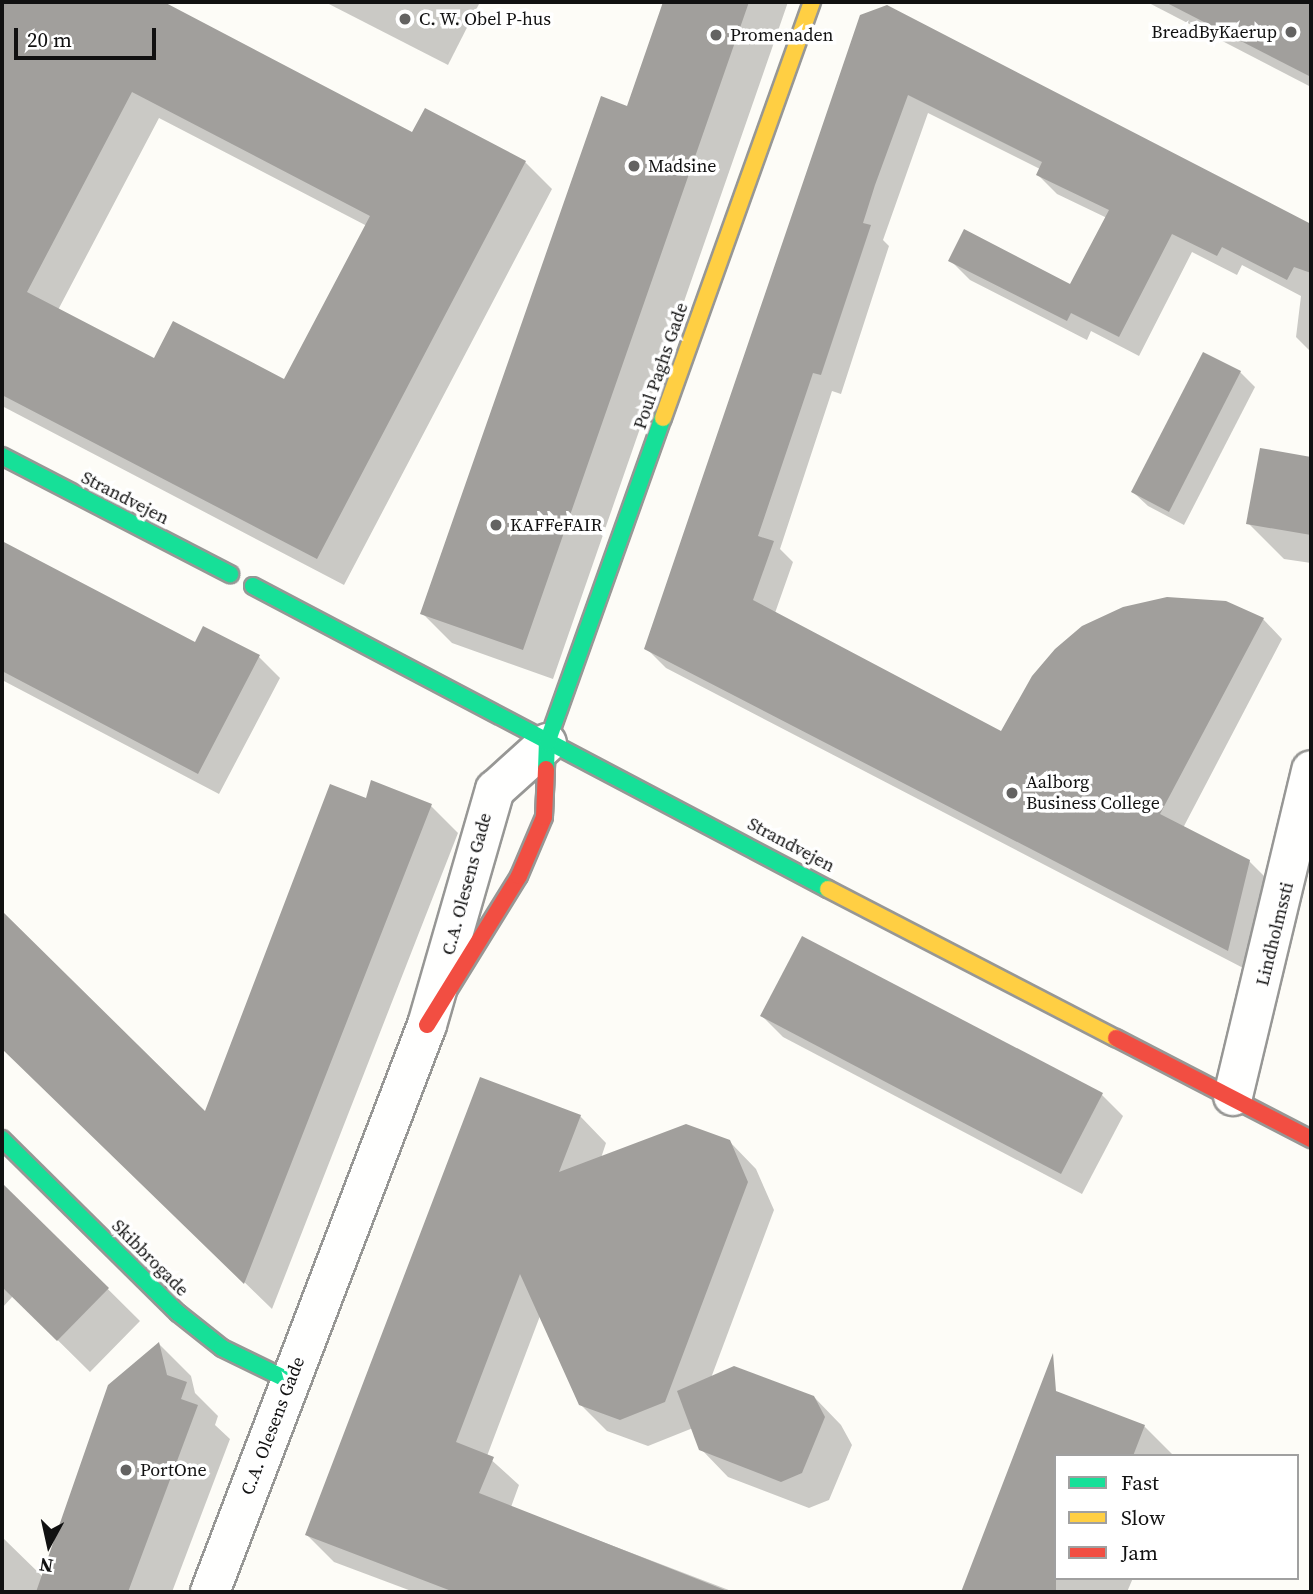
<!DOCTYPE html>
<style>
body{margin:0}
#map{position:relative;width:1313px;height:1594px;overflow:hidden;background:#fdfcf7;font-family:"Source Serif 4",serif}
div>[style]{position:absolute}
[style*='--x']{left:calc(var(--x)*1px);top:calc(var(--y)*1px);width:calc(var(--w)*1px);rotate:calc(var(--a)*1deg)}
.shadow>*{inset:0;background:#0003}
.building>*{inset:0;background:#a19f9c}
.roads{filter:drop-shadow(2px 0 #979795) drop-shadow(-2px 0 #979795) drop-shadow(0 2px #979795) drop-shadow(0 -2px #979795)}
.street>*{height:38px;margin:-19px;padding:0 19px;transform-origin:19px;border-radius:19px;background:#fffffe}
.fast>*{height:16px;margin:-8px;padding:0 8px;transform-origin:8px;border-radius:8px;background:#16e098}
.slow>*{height:16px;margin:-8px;padding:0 8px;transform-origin:8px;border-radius:8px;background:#ffcf43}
.jam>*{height:16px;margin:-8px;padding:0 8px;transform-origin:8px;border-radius:8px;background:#f24e42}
.dots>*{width:19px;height:19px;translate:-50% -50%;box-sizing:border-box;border:4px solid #fff;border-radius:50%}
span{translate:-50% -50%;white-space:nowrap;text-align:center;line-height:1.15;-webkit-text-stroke:7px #fff;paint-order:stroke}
.poi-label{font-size:18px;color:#111}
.left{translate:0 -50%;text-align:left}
.right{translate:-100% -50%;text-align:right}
.street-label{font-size:18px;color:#111}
.frame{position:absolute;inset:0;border:4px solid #111;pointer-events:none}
.legend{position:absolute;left:1054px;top:1454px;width:245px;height:126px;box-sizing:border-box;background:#fff;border:2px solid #a0a0a0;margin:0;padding:9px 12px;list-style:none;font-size:21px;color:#111}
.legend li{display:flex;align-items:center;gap:14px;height:35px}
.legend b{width:35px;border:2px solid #a0a0a0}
.north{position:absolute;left:14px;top:1510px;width:70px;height:70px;-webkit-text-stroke:5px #fff;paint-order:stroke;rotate:188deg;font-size:19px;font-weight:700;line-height:28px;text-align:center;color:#111}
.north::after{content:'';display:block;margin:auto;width:24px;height:32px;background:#111;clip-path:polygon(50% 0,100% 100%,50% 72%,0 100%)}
.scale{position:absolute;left:14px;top:28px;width:142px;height:32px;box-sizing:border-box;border:4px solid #111;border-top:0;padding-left:9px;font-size:21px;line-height:24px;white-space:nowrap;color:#111;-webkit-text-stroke:5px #fff;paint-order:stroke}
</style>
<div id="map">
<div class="shadow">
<i style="clip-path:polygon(evenodd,2px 2px,160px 2px,413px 134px,525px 162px,552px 189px,344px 585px,2px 406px,2px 2px,159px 118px,367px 226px,285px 381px,155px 360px,58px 310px,159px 118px)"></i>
<i style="clip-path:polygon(325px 2px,480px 2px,448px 65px)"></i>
<i style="clip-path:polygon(665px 2px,788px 2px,553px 679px,452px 643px,422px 613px,628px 108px)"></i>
<i style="clip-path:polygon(1147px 2px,1311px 2px,1311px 87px)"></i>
<i style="clip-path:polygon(887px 7px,1311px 225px,1311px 352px,1296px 337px,1301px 296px,1242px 265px,1237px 275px,1192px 252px,1139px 356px,1091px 331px,1087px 340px,970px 280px,950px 260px,1071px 286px,1107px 218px,1057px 194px,1038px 175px,1040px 169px,928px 113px,883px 240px,889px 246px,841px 394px,832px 391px,780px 549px,793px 562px,775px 613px,1002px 734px,1263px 619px,1282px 639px,1183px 828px,1249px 861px,1269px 881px,1247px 970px,666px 668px,646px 648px)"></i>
<i style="clip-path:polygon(1240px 372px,1255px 387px,1184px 525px,1148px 506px,1133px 492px)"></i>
<i style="clip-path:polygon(1262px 450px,1311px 459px,1311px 563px,1284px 559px,1248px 523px)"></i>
<i style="clip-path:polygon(2px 543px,196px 644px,259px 657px,280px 678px,219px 794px,2px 680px)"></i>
<i style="clip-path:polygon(367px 801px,431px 806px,458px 833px,272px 1309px,2px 1046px,2px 914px,206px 1114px)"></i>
<i style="clip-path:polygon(762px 1016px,1102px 1095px,1123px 1116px,1082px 1194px,783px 1037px)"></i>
<i style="clip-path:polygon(580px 1116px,606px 1143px,601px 1158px,729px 1141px,756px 1169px,774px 1210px,711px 1378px,814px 1397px,841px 1425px,852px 1445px,829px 1500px,809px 1508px,728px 1477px,701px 1449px,693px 1428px,648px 1446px,607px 1431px,580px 1404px,540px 1316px,487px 1456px,519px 1485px,511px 1507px,734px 1592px,414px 1592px,334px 1562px,307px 1535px)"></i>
<i style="clip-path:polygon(2px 1184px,140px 1321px,90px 1372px,13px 1296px,2px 1308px)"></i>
<i style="clip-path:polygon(159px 1344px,191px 1376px,195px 1393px,218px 1416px,215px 1425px,230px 1439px,172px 1592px,2px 1592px,2px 1537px,43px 1577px)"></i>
<i style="clip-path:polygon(1042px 1387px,1144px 1426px,1174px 1456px,1056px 1456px,1056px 1578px,1133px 1578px,1127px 1592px,963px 1592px)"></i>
</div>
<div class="building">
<i style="clip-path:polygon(evenodd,2px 2px,164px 2px,412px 132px,425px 108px,526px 161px,317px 559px,2px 395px,2px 2px,132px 92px,370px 216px,284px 379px,173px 321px,154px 358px,27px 292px,132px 92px)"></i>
<i style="clip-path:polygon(663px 2px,749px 2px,523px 650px,420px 614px,601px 96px,627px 106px)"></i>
<i style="clip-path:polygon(1165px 2px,1311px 2px,1311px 77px)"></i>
<i style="clip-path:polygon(887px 5px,1311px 224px,1311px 273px,1294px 267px,1287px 280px,1222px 247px,1217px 256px,1172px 234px,1119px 337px,1071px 313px,1067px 321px,948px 261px,964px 229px,1070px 284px,1109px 210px,1036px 175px,1042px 162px,908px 95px,875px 185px,863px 223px,871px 225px,821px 375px,813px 373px,758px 536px,774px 541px,753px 600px,1001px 731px,1032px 676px,1055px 649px,1082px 626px,1123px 607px,1167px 597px,1226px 601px,1264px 618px,1160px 814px,1250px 860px,1228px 951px,644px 649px,860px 15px)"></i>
<i style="clip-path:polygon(1203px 352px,1241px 371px,1169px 512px,1131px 492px)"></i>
<i style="clip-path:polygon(1260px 448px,1311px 457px,1311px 535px,1246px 524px)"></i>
<i style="clip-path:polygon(2px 541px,195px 642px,203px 626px,260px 655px,198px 774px,2px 671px)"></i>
<i style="clip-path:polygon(371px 780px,432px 804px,244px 1284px,2px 1049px,2px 911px,205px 1111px,330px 784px,366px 798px)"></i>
<i style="clip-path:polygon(802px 936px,1103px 1093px,1061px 1174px,760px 1016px)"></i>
<i style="clip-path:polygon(480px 1077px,581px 1115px,559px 1172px,686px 1124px,730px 1140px,748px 1182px,665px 1402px,620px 1420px,579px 1405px,520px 1274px,456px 1442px,494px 1457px,479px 1493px,730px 1592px,454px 1592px,305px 1535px)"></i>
<i style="clip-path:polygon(2px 1183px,109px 1288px,57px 1341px,2px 1287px)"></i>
<i style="clip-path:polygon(159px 1342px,167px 1375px,187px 1382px,181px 1399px,198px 1405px,128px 1592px,36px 1592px,108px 1385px)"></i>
<i style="clip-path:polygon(1053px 1353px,1056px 1391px,1145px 1425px,1133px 1456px,1056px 1456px,1056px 1592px,961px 1592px)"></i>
<i style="clip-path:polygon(734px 1366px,814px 1396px,825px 1417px,802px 1473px,781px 1482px,699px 1450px,677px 1391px)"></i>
</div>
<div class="roads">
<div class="street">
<i style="--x:1233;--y:1096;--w:335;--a:-76.5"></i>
<i style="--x:210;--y:1592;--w:607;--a:-69.06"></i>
<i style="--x:427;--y:1025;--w:245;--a:-73.9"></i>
<i style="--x:495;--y:790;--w:70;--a:-42.1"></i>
</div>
<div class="fast">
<i style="--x:2;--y:456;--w:257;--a:27.4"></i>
<i style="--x:253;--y:586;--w:650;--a:27.79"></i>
<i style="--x:546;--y:769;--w:26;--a:-88"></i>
<i style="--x:547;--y:743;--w:345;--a:-70.4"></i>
<i style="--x:2;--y:1139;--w:247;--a:44.7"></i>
<i style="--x:178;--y:1313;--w:56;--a:38.5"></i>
<i style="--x:222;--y:1348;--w:76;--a:25.9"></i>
</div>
<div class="slow">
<i style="--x:663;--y:418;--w:442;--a:-70.3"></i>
<i style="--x:828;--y:889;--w:324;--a:27.4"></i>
</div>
<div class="jam">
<i style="--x:427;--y:1025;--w:175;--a:-58.3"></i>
<i style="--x:519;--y:876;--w:64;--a:-67"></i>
<i style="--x:544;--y:817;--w:48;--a:-87.6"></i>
<i style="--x:1116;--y:1038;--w:220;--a:27.4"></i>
</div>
</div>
<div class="dots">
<i style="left:405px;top:19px;background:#646362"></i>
<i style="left:1291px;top:32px;background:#646362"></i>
<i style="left:716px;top:35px;background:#646362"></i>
<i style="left:634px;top:166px;background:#646362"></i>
<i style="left:496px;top:525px;background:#646362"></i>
<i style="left:1012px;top:793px;background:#646362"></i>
<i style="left:126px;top:1470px;background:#646362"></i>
</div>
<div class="poi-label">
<span class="left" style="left:419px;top:19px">C. W. Obel P-hus</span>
<span class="right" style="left:1277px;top:32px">BreadByKaerup</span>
<span class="left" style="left:730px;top:35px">Promenaden</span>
<span class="left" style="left:648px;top:166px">Madsine</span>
<span class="left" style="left:510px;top:525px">KAFFeFAIR</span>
<span class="left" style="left:1026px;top:793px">Aalborg<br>Business College</span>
<span class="left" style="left:140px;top:1470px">PortOne</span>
</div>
<div class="street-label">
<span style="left:661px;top:366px;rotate:-71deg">Poul Paghs Gade</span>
<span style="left:125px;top:498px;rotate:27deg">Strandvejen</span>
<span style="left:791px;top:845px;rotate:28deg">Strandvejen</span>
<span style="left:467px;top:884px;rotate:-75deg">C.A. Olesens Gade</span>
<span style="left:1275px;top:934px;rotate:-76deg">Lindholmssti</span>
<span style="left:150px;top:1258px;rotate:45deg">Skibbrogade</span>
<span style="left:273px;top:1426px;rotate:-69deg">C.A. Olesens Gade</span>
</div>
<div class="frame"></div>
<ul class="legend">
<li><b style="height:9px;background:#16e098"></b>Fast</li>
<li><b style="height:9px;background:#ffcf43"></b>Slow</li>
<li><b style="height:9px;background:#f24e42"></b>Jam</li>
</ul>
<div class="north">N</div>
<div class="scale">20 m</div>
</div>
